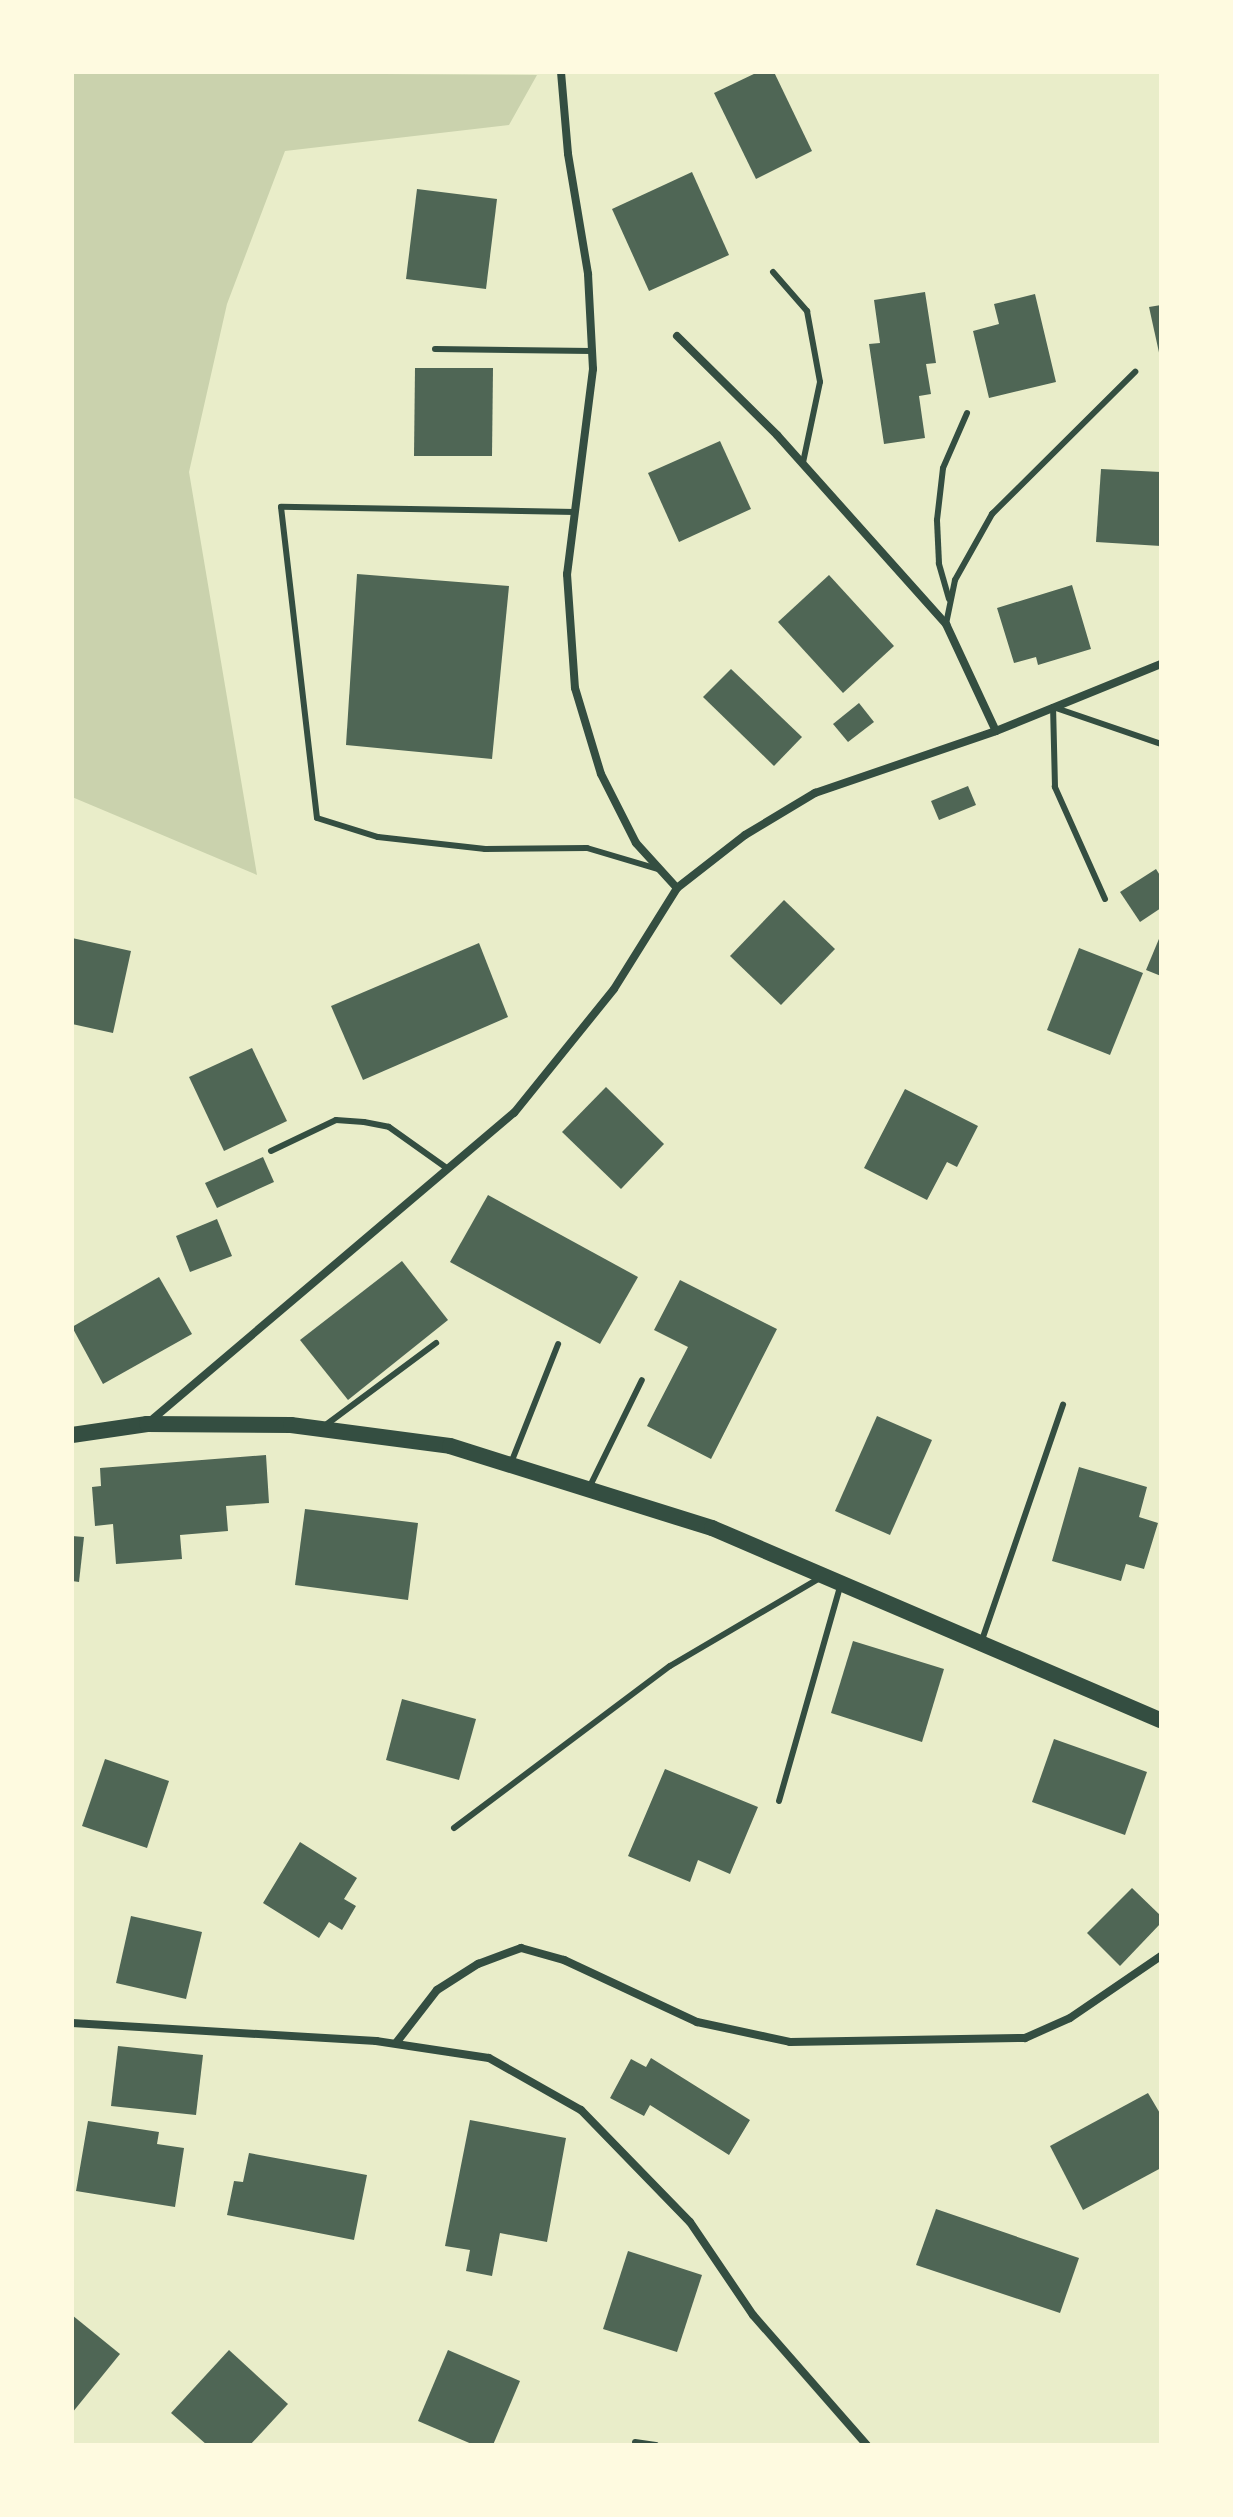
<!DOCTYPE html>
<style>
body{margin:0}
#map{position:relative;width:1233px;height:2517px;overflow:hidden;background:#e9edc9;font-family:"Fira Sans Condensed",sans-serif}
div>[style]{position:absolute}
[style*='--x']{left:calc(var(--x)*1px);top:calc(var(--y)*1px);width:calc(var(--w)*1px);rotate:calc(var(--a)*1deg)}
.green>*{inset:0;background:#cad2ad}
.building>*{inset:0;background:#4f6655}
.service>*{height:6px;margin:-3px;padding:0 3px;transform-origin:3px;border-radius:3px;background:#344e41}
.minor>*{height:8px;margin:-4px;padding:0 4px;transform-origin:4px;border-radius:4px;background:#344e41}
.secondary>*{height:16px;margin:-8px;padding:0 8px;transform-origin:8px;border-radius:8px;background:#344e41}
span{translate:-50% -50%;white-space:nowrap;text-align:center;line-height:1.15;-webkit-text-stroke:6px #fefae0;paint-order:stroke}
.frame{position:absolute;inset:0;border:74px solid #fefae0;pointer-events:none}
</style>
<div id="map">
<div class="green">
<i style="clip-path:polygon(72px 72px,537px 75px,509px 125px,285px 151px,227px 304px,189px 472px,257px 875px,72px 797px)"></i>
</div>
<div class="building">
<i style="clip-path:polygon(758px 72px,774px 72px,812px 151px,756px 179px,714px 93px)"></i>
<i style="clip-path:polygon(692px 172px,729px 255px,649px 291px,612px 209px)"></i>
<i style="clip-path:polygon(417px 189px,497px 199px,486px 289px,406px 279px)"></i>
<i style="clip-path:polygon(925px 292px,936px 363px,926px 364px,931px 394px,919px 396px,925px 438px,884px 444px,869px 344px,880px 343px,874px 300px)"></i>
<i style="clip-path:polygon(1035px 294px,1056px 382px,989px 398px,973px 331px,999px 324px,994px 304px)"></i>
<i style="clip-path:polygon(1161px 305px,1161px 357px,1160px 357px,1149px 307px)"></i>
<i style="clip-path:polygon(415px 368px,493px 368px,492px 456px,414px 456px)"></i>
<i style="clip-path:polygon(720px 441px,751px 509px,679px 542px,648px 473px)"></i>
<i style="clip-path:polygon(1101px 469px,1161px 472px,1161px 546px,1096px 542px)"></i>
<i style="clip-path:polygon(357px 574px,509px 586px,492px 759px,346px 745px)"></i>
<i style="clip-path:polygon(829px 575px,894px 646px,843px 693px,778px 622px)"></i>
<i style="clip-path:polygon(1072px 585px,1091px 649px,1038px 665px,1036px 657px,1014px 663px,997px 608px)"></i>
<i style="clip-path:polygon(731px 669px,802px 737px,774px 766px,703px 697px)"></i>
<i style="clip-path:polygon(859px 703px,874px 722px,848px 742px,833px 724px)"></i>
<i style="clip-path:polygon(968px 786px,976px 805px,939px 820px,931px 801px)"></i>
<i style="clip-path:polygon(1156px 869px,1161px 877px,1161px 908px,1140px 922px,1120px 892px)"></i>
<i style="clip-path:polygon(784px 900px,835px 949px,781px 1005px,730px 956px)"></i>
<i style="clip-path:polygon(1161px 934px,1161px 976px,1146px 970px)"></i>
<i style="clip-path:polygon(72px 938px,131px 951px,113px 1033px,72px 1024px)"></i>
<i style="clip-path:polygon(479px 943px,508px 1017px,363px 1080px,331px 1006px)"></i>
<i style="clip-path:polygon(1079px 948px,1143px 973px,1110px 1055px,1047px 1030px)"></i>
<i style="clip-path:polygon(252px 1048px,287px 1121px,224px 1151px,189px 1077px)"></i>
<i style="clip-path:polygon(606px 1087px,664px 1144px,621px 1189px,562px 1132px)"></i>
<i style="clip-path:polygon(905px 1089px,978px 1126px,957px 1167px,947px 1162px,927px 1200px,864px 1168px)"></i>
<i style="clip-path:polygon(263px 1157px,274px 1182px,217px 1208px,205px 1183px)"></i>
<i style="clip-path:polygon(488px 1195px,638px 1277px,600px 1344px,450px 1262px)"></i>
<i style="clip-path:polygon(217px 1219px,232px 1256px,190px 1272px,176px 1236px)"></i>
<i style="clip-path:polygon(402px 1261px,448px 1320px,348px 1400px,300px 1340px)"></i>
<i style="clip-path:polygon(159px 1277px,192px 1334px,103px 1384px,72px 1327px)"></i>
<i style="clip-path:polygon(680px 1280px,777px 1329px,711px 1459px,647px 1426px,688px 1347px,654px 1330px)"></i>
<i style="clip-path:polygon(877px 1416px,932px 1440px,890px 1535px,835px 1511px)"></i>
<i style="clip-path:polygon(266px 1455px,269px 1503px,226px 1506px,228px 1531px,180px 1535px,182px 1559px,116px 1564px,113px 1524px,95px 1526px,92px 1487px,101px 1486px,100px 1468px)"></i>
<i style="clip-path:polygon(1079px 1467px,1147px 1487px,1139px 1517px,1158px 1523px,1144px 1569px,1126px 1564px,1121px 1581px,1052px 1561px)"></i>
<i style="clip-path:polygon(305px 1509px,418px 1523px,408px 1600px,295px 1585px)"></i>
<i style="clip-path:polygon(72px 1536px,84px 1537px,79px 1582px,72px 1581px)"></i>
<i style="clip-path:polygon(853px 1641px,944px 1669px,922px 1742px,831px 1713px)"></i>
<i style="clip-path:polygon(402px 1699px,476px 1719px,459px 1780px,386px 1760px)"></i>
<i style="clip-path:polygon(1054px 1739px,1147px 1772px,1125px 1835px,1032px 1802px)"></i>
<i style="clip-path:polygon(105px 1759px,169px 1781px,147px 1848px,82px 1826px)"></i>
<i style="clip-path:polygon(665px 1769px,758px 1807px,730px 1874px,698px 1860px,690px 1882px,628px 1856px)"></i>
<i style="clip-path:polygon(300px 1842px,357px 1878px,344px 1899px,356px 1906px,342px 1930px,329px 1922px,319px 1938px,263px 1903px)"></i>
<i style="clip-path:polygon(1132px 1888px,1161px 1916px,1161px 1923px,1120px 1966px,1087px 1933px)"></i>
<i style="clip-path:polygon(131px 1916px,202px 1932px,186px 1999px,116px 1983px)"></i>
<i style="clip-path:polygon(118px 2046px,203px 2055px,196px 2115px,111px 2106px)"></i>
<i style="clip-path:polygon(651px 2058px,750px 2120px,729px 2155px,650px 2105px,644px 2116px,610px 2098px,631px 2059px,646px 2067px)"></i>
<i style="clip-path:polygon(1148px 2093px,1161px 2115px,1161px 2168px,1083px 2210px,1050px 2146px)"></i>
<i style="clip-path:polygon(470px 2120px,566px 2138px,547px 2242px,500px 2233px,492px 2276px,466px 2271px,470px 2250px,445px 2246px)"></i>
<i style="clip-path:polygon(88px 2121px,159px 2132px,157px 2144px,184px 2148px,175px 2207px,76px 2191px)"></i>
<i style="clip-path:polygon(249px 2153px,367px 2175px,354px 2240px,227px 2215px,234px 2181px,243px 2182px)"></i>
<i style="clip-path:polygon(936px 2209px,1079px 2258px,1060px 2313px,916px 2265px)"></i>
<i style="clip-path:polygon(628px 2251px,702px 2275px,677px 2352px,603px 2329px)"></i>
<i style="clip-path:polygon(72px 2315px,120px 2354px,72px 2413px)"></i>
<i style="clip-path:polygon(229px 2350px,288px 2404px,250px 2445px,207px 2445px,171px 2413px)"></i>
<i style="clip-path:polygon(448px 2350px,520px 2381px,493px 2445px,474px 2445px,418px 2421px)"></i>
</div>
<div class="service">
<i style="--x:773;--y:272;--w:52;--a:48.9"></i>
<i style="--x:807;--y:311;--w:72;--a:79.6"></i>
<i style="--x:820;--y:382;--w:83;--a:101.9"></i>
<i style="--x:435;--y:349;--w:157;--a:0.7"></i>
<i style="--x:575;--y:512;--w:294;--a:-179"></i>
<i style="--x:281;--y:507;--w:313;--a:83.4"></i>
<i style="--x:317;--y:818;--w:64;--a:17.3"></i>
<i style="--x:378;--y:837;--w:108;--a:6.4"></i>
<i style="--x:485;--y:849;--w:102;--a:-0.6"></i>
<i style="--x:587;--y:848;--w:77;--a:16.6"></i>
<i style="--x:949;--y:599;--w:37;--a:-106"></i>
<i style="--x:939;--y:563;--w:43;--a:-92.7"></i>
<i style="--x:937;--y:520;--w:52;--a:-83.4"></i>
<i style="--x:943;--y:468;--w:60;--a:-66.4"></i>
<i style="--x:946;--y:624;--w:45;--a:-78.4"></i>
<i style="--x:955;--y:580;--w:76;--a:-60.7"></i>
<i style="--x:992;--y:514;--w:202;--a:-44.8"></i>
<i style="--x:1105;--y:899;--w:123;--a:-114.1"></i>
<i style="--x:1055;--y:787;--w:80;--a:-91.4"></i>
<i style="--x:1053;--y:707;--w:114;--a:18.9"></i>
<i style="--x:271;--y:1151;--w:72;--a:-25.5"></i>
<i style="--x:336;--y:1120;--w:28;--a:4"></i>
<i style="--x:364;--y:1122;--w:25;--a:11"></i>
<i style="--x:389;--y:1127;--w:72;--a:35.4"></i>
<i style="--x:323;--y:1427;--w:141;--a:-36.6"></i>
<i style="--x:511;--y:1463;--w:128;--a:-68.4"></i>
<i style="--x:589;--y:1488;--w:120;--a:-63.9"></i>
<i style="--x:982;--y:1640;--w:249;--a:-71"></i>
<i style="--x:779;--y:1801;--w:226;--a:-74.1"></i>
<i style="--x:454;--y:1828;--w:270;--a:-36.9"></i>
<i style="--x:670;--y:1666;--w:174;--a:-30.4"></i>
<i style="--x:635;--y:2442;--w:21;--a:8"></i>
</div>
<div class="minor">
<i style="--x:561;--y:72;--w:82;--a:85.1"></i>
<i style="--x:568;--y:154;--w:122;--a:80.5"></i>
<i style="--x:588;--y:274;--w:95;--a:87"></i>
<i style="--x:593;--y:369;--w:207;--a:97.2"></i>
<i style="--x:567;--y:574;--w:114;--a:86"></i>
<i style="--x:575;--y:688;--w:90;--a:73.2"></i>
<i style="--x:601;--y:774;--w:77;--a:63.1"></i>
<i style="--x:636;--y:843;--w:61;--a:47.7"></i>
<i style="--x:677;--y:336;--w:141;--a:44.7"></i>
<i style="--x:777;--y:435;--w:254;--a:48.2"></i>
<i style="--x:946;--y:624;--w:118;--a:65"></i>
<i style="--x:148;--y:1423;--w:480;--a:-40.3"></i>
<i style="--x:514;--y:1113;--w:159;--a:-51.1"></i>
<i style="--x:614;--y:989;--w:119;--a:-58"></i>
<i style="--x:677;--y:888;--w:86;--a:-37.9"></i>
<i style="--x:745;--y:835;--w:82;--a:-31"></i>
<i style="--x:815;--y:793;--w:191;--a:-18.9"></i>
<i style="--x:996;--y:731;--w:178;--a:-22.1"></i>
<i style="--x:72;--y:2023;--w:305;--a:3.4"></i>
<i style="--x:376;--y:2041;--w:114;--a:8.6"></i>
<i style="--x:489;--y:2058;--w:106;--a:29.5"></i>
<i style="--x:581;--y:2110;--w:156;--a:45.8"></i>
<i style="--x:690;--y:2222;--w:112;--a:55.9"></i>
<i style="--x:753;--y:2315;--w:173;--a:48.8"></i>
<i style="--x:396;--y:2043;--w:67;--a:-52.3"></i>
<i style="--x:437;--y:1990;--w:49;--a:-32.4"></i>
<i style="--x:478;--y:1964;--w:46;--a:-20.4"></i>
<i style="--x:521;--y:1948;--w:45;--a:15.6"></i>
<i style="--x:564;--y:1960;--w:147;--a:25"></i>
<i style="--x:697;--y:2022;--w:95;--a:12.1"></i>
<i style="--x:790;--y:2042;--w:235;--a:-1"></i>
<i style="--x:1025;--y:2038;--w:49;--a:-24"></i>
<i style="--x:1070;--y:2018;--w:110;--a:-34.3"></i>
</div>
<div class="secondary">
<i style="--x:72;--y:1435;--w:76;--a:-8.3"></i>
<i style="--x:147;--y:1424;--w:144;--a:0.4"></i>
<i style="--x:291;--y:1425;--w:160;--a:7.5"></i>
<i style="--x:450;--y:1446;--w:275;--a:17.4"></i>
<i style="--x:712;--y:1528;--w:488;--a:23.2"></i>
</div>
<div class="frame"></div>
</div>
